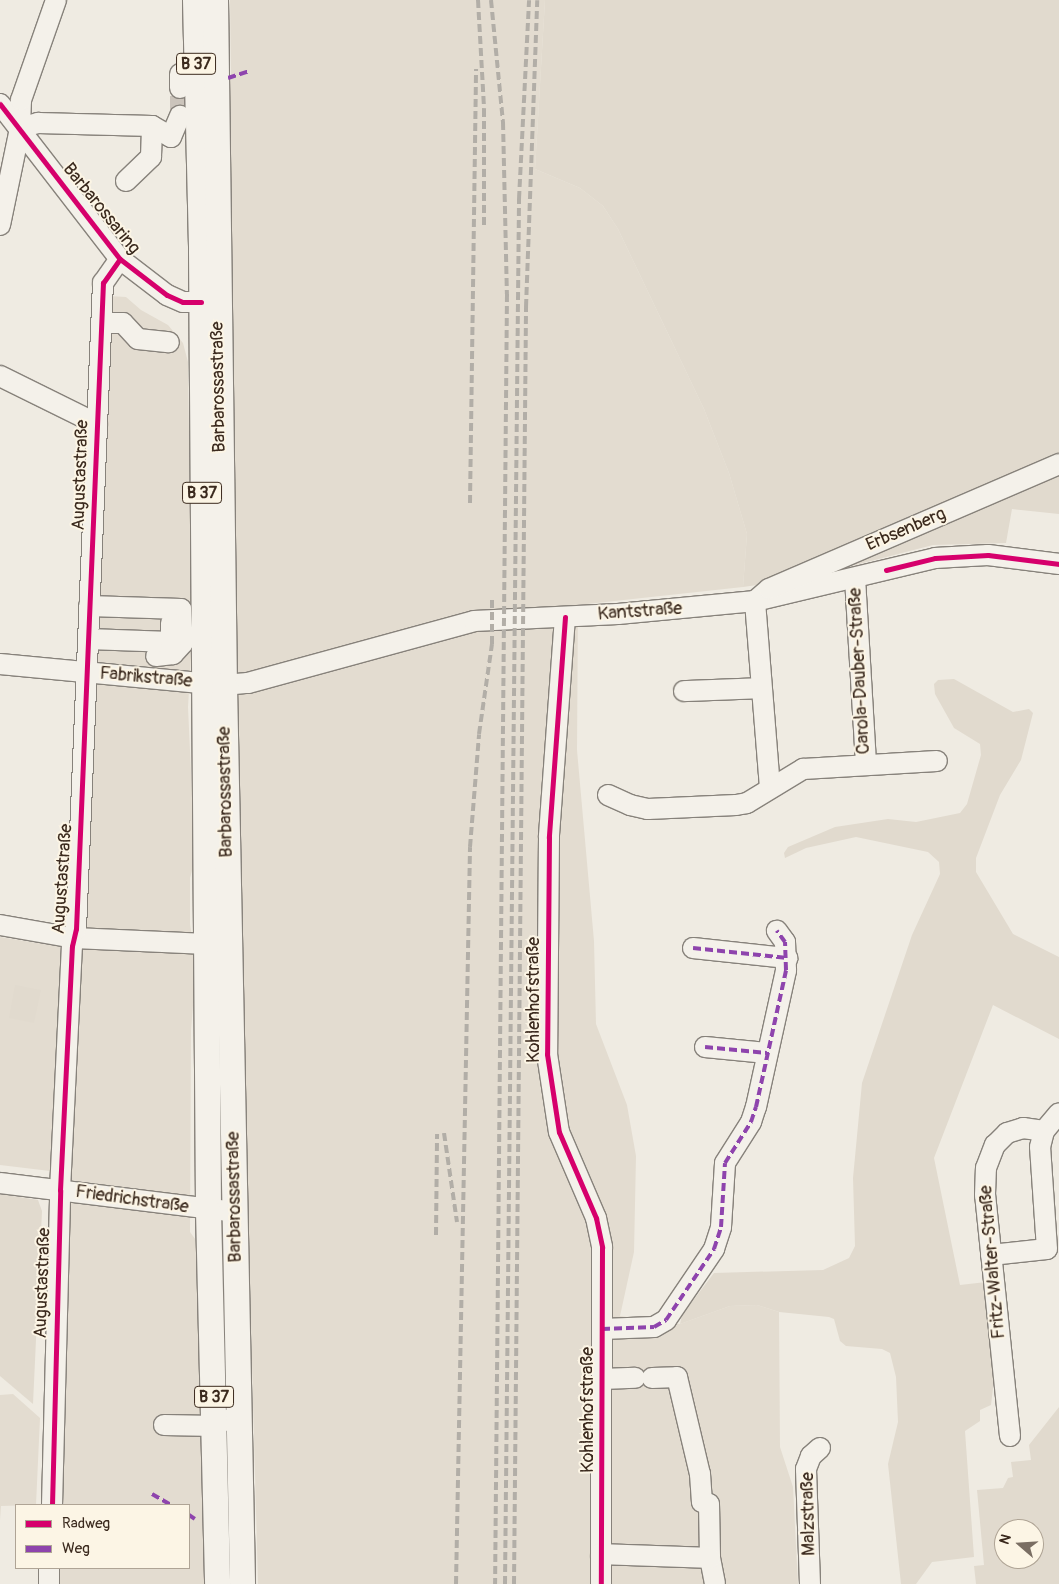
<!DOCTYPE html>
<meta charset="utf-8">
<style>
body{margin:0}
#map{position:relative;width:1059px;height:1584px;overflow:hidden;background:#efebe2;font-family:Pangolin,sans-serif}
div>[style]{position:absolute}
[style*='--x']{left:calc(var(--x)*1px);top:calc(var(--y)*1px);width:calc(var(--w)*1px);rotate:calc(var(--a)*1deg)}
.built>*{inset:0;background:#e3dcd0}
.green>*{inset:0;background:#e1dace}
.minor-tunnel>*{height:20px;margin-top:-10px;transform-origin:0;background:repeating-linear-gradient(90deg,#cbc4bb 0 20px,transparent 0 30px)}
.roads{filter:drop-shadow(1px 0 #87827b) drop-shadow(-1px 0 #87827b) drop-shadow(0 1px #87827b) drop-shadow(0 -1px #87827b)}
.minor>*{height:20px;margin:-10px;padding:0 10px;transform-origin:10px;border-radius:10px;background:#f4f1ea}
.major>*{height:25px;margin:-12.5px;padding:0 12.5px;transform-origin:12.5px;border-radius:12.5px;background:#f4f1ea}
.rail>*{height:4px;margin-top:-2px;transform-origin:0;background:repeating-linear-gradient(90deg,#b2aea7 0 8px,transparent 0 12px)}
.quiet>*{height:4px;margin-top:-2px;transform-origin:0;background:repeating-linear-gradient(90deg,#8e44ad 0 8px,transparent 0 12px)}
.cycleway>*{height:5px;margin:-2.5px;padding:0 2.5px;transform-origin:2.5px;border-radius:2.5px;background:#d6006c}
span{translate:-50% -50%;white-space:nowrap;text-align:center;line-height:1.15;-webkit-text-stroke:4px #fcf5e5;paint-order:stroke}
.shield-label span{padding:1px 4px;background:#fcf5e5;border:1px solid;border-radius:4px;-webkit-text-stroke-width:0}
.shield-label{font-size:16px;color:#3b2a1e;font-weight:700}
.street-label{font-size:18px;color:#3b2a1e}
.legend{position:absolute;left:15px;top:1504px;width:175px;height:65px;box-sizing:border-box;background:#fcf5e5;border:1px solid #afa495;margin:0;padding:6px 9px;list-style:none;font-size:15px;color:#3b2a1e}
.legend li{display:flex;align-items:center;gap:10px;height:25px}
.legend b{width:25px;border:1px solid #afa495}
.north{position:absolute;left:994px;top:1519px;width:50px;height:50px;box-sizing:border-box;background:#fcf5e5;border:1px solid #afa495;border-radius:50%;rotate:289deg;font-size:14px;font-weight:700;line-height:20px;text-align:center;color:#3b2a1e}
.north::after{content:'';display:block;margin:auto;width:18px;height:22px;background:#7a6e63;clip-path:polygon(50% 0,100% 100%,50% 72%,0 100%)}
</style>
<div id="map">
<div class="built">
<i style="clip-path:polygon(230px 0,545px 0,535px 169px,580px 188px,603px 206px,618px 229px,704px 409px,729px 473px,747px 534px,743px 587px,578px 605px,577px 750px,594px 941px,596px 1024px,627px 1105px,636px 1156px,634px 1252px,620px 1316px,680px 1324px,730px 1306px,757px 1305px,779px 1312px,780px 1447px,793px 1487px,798px 1584px,258px 1584px,217px 85px,231px 79px)"></i>
<i style="clip-path:polygon(109px 296px,126px 297px,141px 310px,168px 325px,183px 343px,188px 362px,192px 643px,188px 707px,195px 860px,190px 878px,190px 924px,196px 966px,191px 1031px,190px 1232px,198px 1243px,208px 1584px,54px 1584px,55px 1568px,189px 1568px,189px 1505px,58px 1505px,57px 1403px)"></i>
<i style="clip-path:polygon(0 937px,62px 947px,50px 1171px,0 1165px)"></i>
<i style="clip-path:polygon(13px 1394px,40px 1418px,36px 1505px,1px 1506px,0 1520px,0 1395px)"></i>
</div>
<div class="green">
<i style="clip-path:polygon(545px 0,1059px 0,1059px 514px,1012px 509px,1006px 543px,933px 545px,801px 579px,743px 587px,747px 534px,729px 473px,704px 409px,618px 229px,603px 206px,580px 188px,535px 169px)"></i>
<i style="clip-path:polygon(954px 679px,1013px 712px,1029px 709px,1033px 713px,1021px 760px,1000px 795px,976px 858px,976px 872px,1013px 934px,1059px 957px,1059px 1039px,993px 1005px,934px 1158px,960px 1285px,986px 1282px,995px 1371px,991px 1405px,980px 1410px,980px 1421px,965px 1431px,974px 1557px,932px 1562px,916px 1584px,901px 1584px,888px 1464px,898px 1422px,896px 1377px,890px 1353px,882px 1349px,846px 1346px,840px 1341px,834px 1319px,829px 1317px,779px 1312px,757px 1305px,730px 1306px,680px 1324px,682px 1315px,714px 1273px,823px 1270px,849px 1258px,855px 1246px,853px 1178px,862px 1083px,912px 935px,940px 874px,939px 862px,928px 852px,856px 837px,806px 848px,785px 858px,784px 853px,788px 847px,835px 827px,888px 819px,916px 822px,960px 813px,967px 804px,981px 755px,980px 744px,954px 728px,935px 694px,934px 684px,938px 680px)"></i>
<i style="clip-path:polygon(15px 985px,41px 990px,34px 1023px,9px 1018px)"></i>
<i style="clip-path:polygon(0 1194px,38px 1200px,42px 1211px,33px 1404px,0 1376px)"></i>
<i style="clip-path:polygon(evenodd,1059px 1407px,1059px 1584px,976px 1584px,974px 1566px,984px 1565px,977px 1490px,1003px 1488px,1008px 1478px,1013px 1477px,1011px 1462px,1031px 1460px,1029px 1445px,1059px 1407px,1004px 1529px,1034px 1529px,1034px 1559px,1004px 1559px,1004px 1529px)"></i>
</div>
<div class="minor-tunnel">
<i style="--x:180;--y:116;--w:28;--a:-90"></i>
</div>
<div class="roads">
<div class="minor">
<i style="--x:180;--y:74;--w:14;--a:90"></i>
<i style="--x:0;--y:104;--w:196;--a:52.3"></i>
<i style="--x:120;--y:259;--w:59;--a:37.5"></i>
<i style="--x:167;--y:295;--w:17;--a:24"></i>
<i style="--x:183;--y:302;--w:18;--a:0"></i>
<i style="--x:20;--y:128;--w:19;--a:-16"></i>
<i style="--x:38;--y:123;--w:114;--a:1.5"></i>
<i style="--x:152;--y:126;--w:22;--a:30"></i>
<i style="--x:171;--y:137;--w:23;--a:-67"></i>
<i style="--x:126;--y:181;--w:35;--a:-44"></i>
<i style="--x:151;--y:157;--w:31;--a:-88"></i>
<i style="--x:0;--y:225;--w:99;--a:-78.3"></i>
<i style="--x:20;--y:128;--w:28;--a:-88"></i>
<i style="--x:21;--y:100;--w:106;--a:-70.7"></i>
<i style="--x:101;--y:323;--w:22;--a:0"></i>
<i style="--x:123;--y:323;--w:22;--a:47"></i>
<i style="--x:138;--y:339;--w:31;--a:6"></i>
<i style="--x:0;--y:376;--w:108;--a:26.3"></i>
<i style="--x:855;--y:578;--w:187;--a:86.6"></i>
<i style="--x:89;--y:606;--w:92;--a:1.9"></i>
<i style="--x:181;--y:609;--w:34;--a:87"></i>
<i style="--x:183;--y:643;--w:15;--a:132"></i>
<i style="--x:173;--y:654;--w:17;--a:173"></i>
<i style="--x:565;--y:617;--w:221;--a:94.2"></i>
<i style="--x:549;--y:837;--w:217;--a:90.5"></i>
<i style="--x:547;--y:1054;--w:79;--a:81.3"></i>
<i style="--x:559;--y:1132;--w:94;--a:66.7"></i>
<i style="--x:596;--y:1218;--w:30;--a:78"></i>
<i style="--x:602;--y:1247;--w:337;--a:90.2"></i>
<i style="--x:88;--y:639;--w:83;--a:2.1"></i>
<i style="--x:171;--y:642;--w:19;--a:-90"></i>
<i style="--x:0;--y:664;--w:225;--a:5.4"></i>
<i style="--x:224;--y:685;--w:24;--a:-5"></i>
<i style="--x:248;--y:683;--w:234;--a:-15.3"></i>
<i style="--x:474;--y:621;--w:144;--a:-2.8"></i>
<i style="--x:618;--y:614;--w:138;--a:-5.4"></i>
<i style="--x:755;--y:601;--w:185;--a:-13.4"></i>
<i style="--x:935;--y:558;--w:53;--a:-3.2"></i>
<i style="--x:988;--y:555;--w:72;--a:7.2"></i>
<i style="--x:684;--y:691;--w:77;--a:-2.2"></i>
<i style="--x:770;--y:788;--w:188;--a:-94.6"></i>
<i style="--x:755;--y:601;--w:18;--a:-41"></i>
<i style="--x:769;--y:589;--w:316;--a:-23.3"></i>
<i style="--x:608;--y:795;--w:24;--a:24"></i>
<i style="--x:630;--y:805;--w:18;--a:13"></i>
<i style="--x:648;--y:809;--w:88;--a:-2.6"></i>
<i style="--x:736;--y:805;--w:11;--a:-10"></i>
<i style="--x:747;--y:803;--w:66;--a:-31.3"></i>
<i style="--x:803;--y:769;--w:134;--a:-3.4"></i>
<i style="--x:0;--y:925;--w:75;--a:10"></i>
<i style="--x:74;--y:938;--w:133;--a:2.6"></i>
<i style="--x:693;--y:948;--w:95;--a:6.1"></i>
<i style="--x:705;--y:1047;--w:62;--a:5.5"></i>
<i style="--x:0;--y:1183;--w:237;--a:7"></i>
<i style="--x:991;--y:1255;--w:56;--a:-6.1"></i>
<i style="--x:1047;--y:1249;--w:102;--a:-93.9"></i>
<i style="--x:1040;--y:1147;--w:16;--a:-76"></i>
<i style="--x:1044;--y:1131;--w:23;--a:-50"></i>
<i style="--x:602;--y:1329;--w:52;--a:-2.2"></i>
<i style="--x:654;--y:1327;--w:14;--a:-30"></i>
<i style="--x:666;--y:1320;--w:86;--a:-55.9"></i>
<i style="--x:714;--y:1249;--w:23;--a:-72"></i>
<i style="--x:721;--y:1227;--w:64;--a:-86.4"></i>
<i style="--x:725;--y:1163;--w:49;--a:-57.6"></i>
<i style="--x:751;--y:1122;--w:16;--a:-72"></i>
<i style="--x:756;--y:1107;--w:140;--a:-77.6"></i>
<i style="--x:786;--y:970;--w:28;--a:-92"></i>
<i style="--x:785;--y:942;--w:14;--a:-126"></i>
<i style="--x:652;--y:1378;--w:25;--a:-2"></i>
<i style="--x:677;--y:1377;--w:100;--a:76.7"></i>
<i style="--x:700;--y:1474;--w:28;--a:86"></i>
<i style="--x:702;--y:1502;--w:7;--a:16"></i>
<i style="--x:709;--y:1504;--w:54;--a:88.9"></i>
<i style="--x:710;--y:1558;--w:26;--a:79"></i>
<i style="--x:602;--y:1379;--w:33;--a:-2"></i>
<i style="--x:164;--y:1425;--w:51;--a:1.1"></i>
<i style="--x:215;--y:1426;--w:12;--a:-31"></i>
<i style="--x:1010;--y:1436;--w:242;--a:-95.9"></i>
<i style="--x:985;--y:1195;--w:27;--a:-88"></i>
<i style="--x:986;--y:1168;--w:25;--a:-69"></i>
<i style="--x:995;--y:1145;--w:17;--a:-45"></i>
<i style="--x:1007;--y:1133;--w:17;--a:-17"></i>
<i style="--x:1023;--y:1128;--w:21;--a:8"></i>
<i style="--x:52;--y:1505;--w:315;--a:-88.5"></i>
<i style="--x:60;--y:1190;--w:244;--a:-87.2"></i>
<i style="--x:72;--y:946;--w:17;--a:-77"></i>
<i style="--x:76;--y:929;--w:647;--a:-87.61"></i>
<i style="--x:103;--y:283;--w:29;--a:-55"></i>
<i style="--x:601;--y:1554;--w:109;--a:2.1"></i>
<i style="--x:49;--y:1584;--w:16;--a:-90"></i>
<i style="--x:810;--y:1584;--w:115;--a:-92"></i>
<i style="--x:806;--y:1469;--w:14;--a:-69"></i>
<i style="--x:811;--y:1456;--w:12;--a:-42"></i>
</div>
<div class="major">
<i style="--x:195;--y:0;--w:251;--a:88.6"></i>
<i style="--x:201;--y:251;--w:960;--a:89.58"></i>
<i style="--x:208;--y:1211;--w:373;--a:88.6"></i>
<i style="--x:215;--y:0;--w:685;--a:89.25"></i>
<i style="--x:224;--y:685;--w:899;--a:88.85"></i>
</div>
</div>
<div class="rail">
<i style="--x:478;--y:0;--w:109;--a:86.8"></i>
<i style="--x:484;--y:109;--w:120;--a:90"></i>
<i style="--x:491;--y:0;--w:123;--a:84.4"></i>
<i style="--x:503;--y:122;--w:172;--a:88.7"></i>
<i style="--x:507;--y:294;--w:1290;--a:90.53"></i>
<i style="--x:470;--y:503;--w:434;--a:-89.2"></i>
<i style="--x:444;--y:1133;--w:90;--a:81.7"></i>
<i style="--x:436;--y:1235;--w:101;--a:-89.4"></i>
<i style="--x:456;--y:1584;--w:737;--a:-88.91"></i>
<i style="--x:470;--y:847;--w:113;--a:-85.4"></i>
<i style="--x:479;--y:734;--w:91;--a:-81.8"></i>
<i style="--x:492;--y:644;--w:48;--a:-90"></i>
<i style="--x:505;--y:1584;--w:1385;--a:-89.42"></i>
<i style="--x:519;--y:199;--w:199;--a:-87.1"></i>
<i style="--x:514;--y:1584;--w:1277;--a:-89.46"></i>
<i style="--x:526;--y:307;--w:307;--a:-87.9"></i>
</div>
<div class="quiet">
<i style="--x:228;--y:78;--w:23;--a:-18"></i>
<i style="--x:693;--y:948;--w:95;--a:6.1"></i>
<i style="--x:705;--y:1047;--w:62;--a:5.5"></i>
<i style="--x:602;--y:1329;--w:52;--a:-2.2"></i>
<i style="--x:654;--y:1327;--w:14;--a:-30"></i>
<i style="--x:666;--y:1320;--w:86;--a:-55.9"></i>
<i style="--x:714;--y:1249;--w:23;--a:-72"></i>
<i style="--x:721;--y:1227;--w:64;--a:-86.4"></i>
<i style="--x:725;--y:1163;--w:49;--a:-57.6"></i>
<i style="--x:751;--y:1122;--w:16;--a:-72"></i>
<i style="--x:756;--y:1107;--w:140;--a:-77.6"></i>
<i style="--x:786;--y:970;--w:28;--a:-92"></i>
<i style="--x:785;--y:942;--w:14;--a:-126"></i>
<i style="--x:152;--y:1494;--w:22;--a:30"></i>
<i style="--x:189;--y:1515;--w:7;--a:34"></i>
</div>
<div class="cycleway">
<i style="--x:0;--y:104;--w:196;--a:52.3"></i>
<i style="--x:120;--y:259;--w:59;--a:37.5"></i>
<i style="--x:167;--y:295;--w:17;--a:24"></i>
<i style="--x:183;--y:302;--w:18;--a:0"></i>
<i style="--x:886;--y:570;--w:50;--a:-13.8"></i>
<i style="--x:935;--y:558;--w:53;--a:-3.2"></i>
<i style="--x:988;--y:555;--w:72;--a:7.2"></i>
<i style="--x:565;--y:617;--w:221;--a:94.2"></i>
<i style="--x:549;--y:837;--w:217;--a:90.5"></i>
<i style="--x:547;--y:1054;--w:79;--a:81.3"></i>
<i style="--x:559;--y:1132;--w:94;--a:66.7"></i>
<i style="--x:596;--y:1218;--w:30;--a:78"></i>
<i style="--x:602;--y:1247;--w:337;--a:90.2"></i>
<i style="--x:52;--y:1505;--w:315;--a:-88.5"></i>
<i style="--x:60;--y:1190;--w:244;--a:-87.2"></i>
<i style="--x:72;--y:946;--w:17;--a:-77"></i>
<i style="--x:76;--y:929;--w:647;--a:-87.61"></i>
<i style="--x:103;--y:283;--w:29;--a:-55"></i>
</div>
<div class="shield-label">
<span style="left:196px;top:64px">B 37</span>
<span style="left:202px;top:493px">B 37</span>
<span style="left:214px;top:1397px">B 37</span>
</div>
<div class="street-label">
<span style="left:101px;top:209px;rotate:51deg">Barbarossaring</span>
<span style="left:219px;top:387px;rotate:-91deg">Barbarossastraße</span>
<span style="left:81px;top:475px;rotate:-88deg">Augustastraße</span>
<span style="left:906px;top:530px;rotate:-23deg">Erbsenberg</span>
<span style="left:640px;top:612px;rotate:-4deg">Kantstraße</span>
<span style="left:860px;top:671px;rotate:-93deg">Carola-Dauber-Straße</span>
<span style="left:146px;top:678px;rotate:5deg">Fabrikstraße</span>
<span style="left:226px;top:792px;rotate:-91deg">Barbarossastraße</span>
<span style="left:63px;top:879px;rotate:-86deg">Augustastraße</span>
<span style="left:534px;top:1000px;rotate:-90deg">Kohlenhofstraße</span>
<span style="left:235px;top:1197px;rotate:-91deg">Barbarossastraße</span>
<span style="left:132px;top:1200px;rotate:8deg">Friedrichstraße</span>
<span style="left:993px;top:1262px;rotate:-95deg">Fritz-Walter-Straße</span>
<span style="left:43px;top:1283px;rotate:-88deg">Augustastraße</span>
<span style="left:588px;top:1410px;rotate:-90deg">Kohlenhofstraße</span>
<span style="left:809px;top:1514px;rotate:-91deg">Malzstraße</span>
</div>
<ul class="legend">
<li><b style="height:6px;background:#d6006c"></b>Radweg</li>
<li><b style="height:6px;background:#8e44ad"></b>Weg</li>
</ul>
<div class="north">N</div>
</div>
